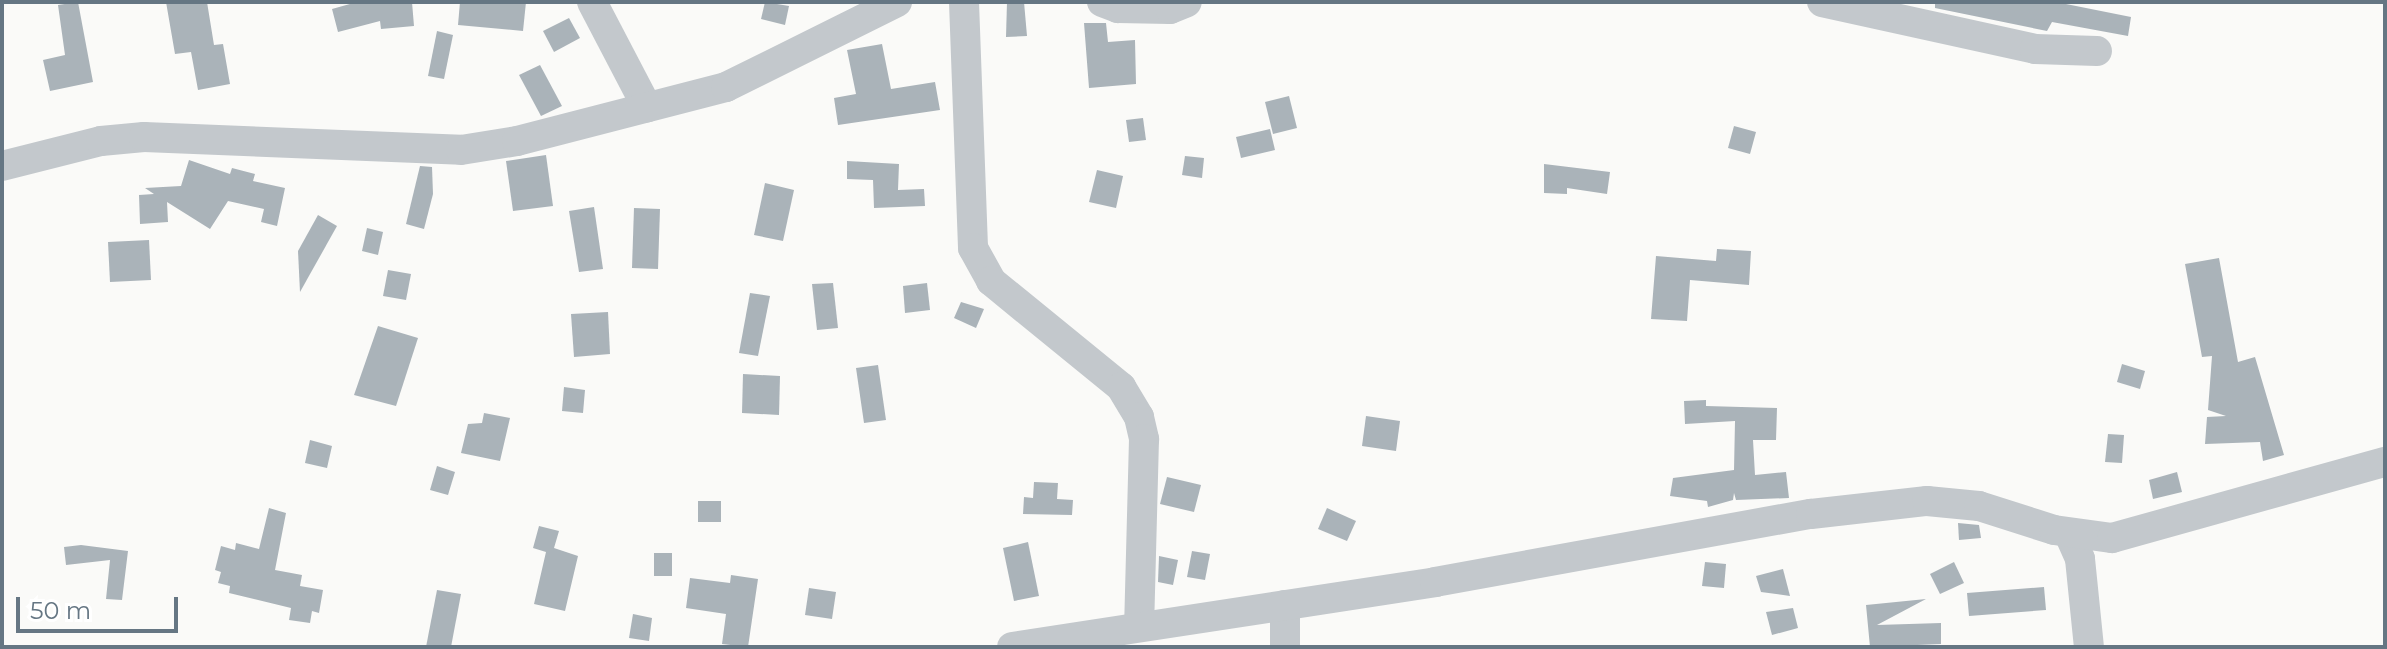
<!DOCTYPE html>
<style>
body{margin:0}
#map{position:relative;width:2387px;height:649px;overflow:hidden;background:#fafaf8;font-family:Montserrat,sans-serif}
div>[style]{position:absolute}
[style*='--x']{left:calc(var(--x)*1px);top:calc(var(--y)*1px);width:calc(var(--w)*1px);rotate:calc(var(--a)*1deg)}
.building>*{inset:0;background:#aab3b9}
.minor>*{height:30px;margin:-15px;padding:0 15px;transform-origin:15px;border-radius:15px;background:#c3c8cc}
span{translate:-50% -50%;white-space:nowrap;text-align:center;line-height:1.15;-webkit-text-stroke:8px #fff;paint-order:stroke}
.frame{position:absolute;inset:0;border:4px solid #657683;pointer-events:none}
.scale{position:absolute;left:16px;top:597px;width:162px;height:36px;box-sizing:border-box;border:4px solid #657683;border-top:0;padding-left:10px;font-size:24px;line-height:28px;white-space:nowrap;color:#657683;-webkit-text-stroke:6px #fff;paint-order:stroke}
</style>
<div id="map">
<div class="building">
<i style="clip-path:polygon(78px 2px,93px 82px,50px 91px,43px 60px,65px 55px,58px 5px)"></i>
<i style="clip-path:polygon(166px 2px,207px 2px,214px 45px,223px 44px,230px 84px,198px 90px,191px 52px,175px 54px)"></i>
<i style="clip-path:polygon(357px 2px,412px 2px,414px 26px,381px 29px,380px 21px,338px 32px,332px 9px)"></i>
<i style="clip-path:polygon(460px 2px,526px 2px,523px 31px,458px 25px)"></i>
<i style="clip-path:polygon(765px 2px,789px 6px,785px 25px,761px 19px)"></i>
<i style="clip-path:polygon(1007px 2px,1024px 2px,1027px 36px,1006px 37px)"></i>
<i style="clip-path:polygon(1935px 2px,2056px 2px,2131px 17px,2128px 36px,2052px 22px,2047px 31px,1935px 8px)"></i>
<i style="clip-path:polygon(569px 18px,580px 38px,554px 52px,543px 31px)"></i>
<i style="clip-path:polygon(1084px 23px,1106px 23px,1108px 42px,1135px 40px,1136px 84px,1089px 88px)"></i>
<i style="clip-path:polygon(437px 31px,453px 35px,444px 79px,428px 76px)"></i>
<i style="clip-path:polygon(882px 44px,891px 89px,935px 82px,940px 110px,838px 125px,834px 98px,856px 94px,847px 50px)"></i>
<i style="clip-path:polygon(540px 65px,562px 106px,541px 116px,519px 75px)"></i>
<i style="clip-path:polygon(1289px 96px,1297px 128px,1273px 134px,1265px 102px)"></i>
<i style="clip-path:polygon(1143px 118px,1146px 140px,1129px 142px,1126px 120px)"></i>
<i style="clip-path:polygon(1734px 126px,1756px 132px,1750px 154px,1728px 148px)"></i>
<i style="clip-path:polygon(1270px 129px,1275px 150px,1241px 158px,1236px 137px)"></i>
<i style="clip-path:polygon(546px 155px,553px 206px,513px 211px,506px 161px)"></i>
<i style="clip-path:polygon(1185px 156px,1204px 158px,1202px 178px,1182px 175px)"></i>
<i style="clip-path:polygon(189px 160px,230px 174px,232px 168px,255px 174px,253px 181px,285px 188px,277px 226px,261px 222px,264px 209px,228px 201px,210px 229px,167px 202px,168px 222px,140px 224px,139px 195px,154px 194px,145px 188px,181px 186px)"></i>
<i style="clip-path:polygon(847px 161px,899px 164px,898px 190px,924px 189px,925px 206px,874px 208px,873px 180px,847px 179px)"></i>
<i style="clip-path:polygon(1544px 164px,1610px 172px,1607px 194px,1567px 188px,1567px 194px,1544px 193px)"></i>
<i style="clip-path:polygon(420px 166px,432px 167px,433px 194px,424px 229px,406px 224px)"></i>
<i style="clip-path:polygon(1097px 170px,1123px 176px,1116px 208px,1089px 202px)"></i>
<i style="clip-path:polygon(765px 183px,794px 190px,783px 241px,754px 235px)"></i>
<i style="clip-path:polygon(594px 207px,603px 269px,579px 272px,569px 211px)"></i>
<i style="clip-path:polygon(634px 208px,660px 209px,658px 269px,632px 268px)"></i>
<i style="clip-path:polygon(318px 215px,337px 226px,300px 292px,298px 251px)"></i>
<i style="clip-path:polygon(367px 228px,383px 232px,378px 255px,362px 251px)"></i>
<i style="clip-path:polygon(149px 240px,151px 280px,110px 282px,108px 242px)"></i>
<i style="clip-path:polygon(1717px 249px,1751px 251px,1749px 285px,1690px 280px,1687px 321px,1651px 319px,1656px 256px,1716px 261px)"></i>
<i style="clip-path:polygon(2219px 258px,2238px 362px,2255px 357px,2284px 455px,2263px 461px,2260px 442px,2205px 444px,2207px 417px,2226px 416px,2208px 410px,2212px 356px,2202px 357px,2185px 264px)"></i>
<i style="clip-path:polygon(388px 270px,411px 274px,406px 300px,383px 296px)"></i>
<i style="clip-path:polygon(833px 283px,838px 328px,817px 330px,812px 284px)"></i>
<i style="clip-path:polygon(927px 283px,930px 310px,905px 313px,903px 286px)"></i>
<i style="clip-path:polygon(750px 293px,770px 296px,758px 356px,739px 353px)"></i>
<i style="clip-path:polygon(961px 302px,984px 309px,976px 328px,954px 318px)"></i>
<i style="clip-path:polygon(608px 312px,610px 354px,574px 357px,571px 314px)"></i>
<i style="clip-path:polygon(378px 326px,418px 338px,396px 406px,354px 395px)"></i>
<i style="clip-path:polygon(2122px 364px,2145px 371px,2140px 389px,2117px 382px)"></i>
<i style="clip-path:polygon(878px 365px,886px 420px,864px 423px,856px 368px)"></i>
<i style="clip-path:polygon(743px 374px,780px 376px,779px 415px,742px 413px)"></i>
<i style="clip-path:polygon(564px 387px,585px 390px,583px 413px,562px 411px)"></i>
<i style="clip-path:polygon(1706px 400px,1706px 406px,1777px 408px,1776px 440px,1753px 440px,1755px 475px,1786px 472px,1789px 498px,1736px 500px,1734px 493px,1733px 500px,1708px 507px,1707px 501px,1670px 496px,1673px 478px,1734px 470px,1735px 421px,1685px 424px,1684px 401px)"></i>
<i style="clip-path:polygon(484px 413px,510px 418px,500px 461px,461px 453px,468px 424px,482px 423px)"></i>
<i style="clip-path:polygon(1366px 416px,1400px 421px,1396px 451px,1362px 446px)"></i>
<i style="clip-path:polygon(2108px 434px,2124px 435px,2122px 463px,2105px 462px)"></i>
<i style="clip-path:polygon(310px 440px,332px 446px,327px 468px,305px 463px)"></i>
<i style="clip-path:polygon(437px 466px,455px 472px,448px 495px,430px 490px)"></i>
<i style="clip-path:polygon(2177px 472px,2182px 492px,2153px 499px,2149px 480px)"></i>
<i style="clip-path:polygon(1167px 477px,1201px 485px,1194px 512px,1160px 504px)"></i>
<i style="clip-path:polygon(1034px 482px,1058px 483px,1057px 499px,1073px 500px,1072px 515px,1023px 514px,1024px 497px,1033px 498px)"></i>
<i style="clip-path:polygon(698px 501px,721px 501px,721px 522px,698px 522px)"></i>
<i style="clip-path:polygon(269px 508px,286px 513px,275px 570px,302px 575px,300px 586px,323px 590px,319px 613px,312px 611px,310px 623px,289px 620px,291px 608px,229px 593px,230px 586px,218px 583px,221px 572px,215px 570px,221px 546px,235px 550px,236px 543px,259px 549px)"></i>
<i style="clip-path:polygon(1327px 508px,1356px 521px,1347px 541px,1318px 529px)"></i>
<i style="clip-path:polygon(1958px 523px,1979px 525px,1981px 538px,1959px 540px)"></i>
<i style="clip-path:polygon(539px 526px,559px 531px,554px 548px,578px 556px,565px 611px,534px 604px,546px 552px,533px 548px)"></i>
<i style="clip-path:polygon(1028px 542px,1039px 596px,1014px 601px,1003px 548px)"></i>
<i style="clip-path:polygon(81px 545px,128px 551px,122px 600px,106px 599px,110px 560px,66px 565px,64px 547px)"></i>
<i style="clip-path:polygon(1192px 551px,1210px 554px,1205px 580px,1187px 577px)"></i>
<i style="clip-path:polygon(654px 553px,672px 553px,672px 576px,654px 576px)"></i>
<i style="clip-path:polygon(1159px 556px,1178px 560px,1173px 585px,1158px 582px)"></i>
<i style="clip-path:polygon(1705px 562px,1726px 564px,1724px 588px,1702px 586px)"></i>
<i style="clip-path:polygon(1954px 562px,1964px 583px,1940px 594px,1930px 574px)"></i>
<i style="clip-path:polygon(1783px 569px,1790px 596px,1761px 592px,1756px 576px)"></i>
<i style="clip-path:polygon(731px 575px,758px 579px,748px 647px,722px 644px,726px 614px,686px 608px,690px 578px,730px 583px)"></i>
<i style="clip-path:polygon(2044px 587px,2046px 610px,1969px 616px,1967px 593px)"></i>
<i style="clip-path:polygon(809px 588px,836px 592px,832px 619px,805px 615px)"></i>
<i style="clip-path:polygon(437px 590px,461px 594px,451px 647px,426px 647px)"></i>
<i style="clip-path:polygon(1926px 599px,1877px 625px,1941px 623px,1941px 644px,1870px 647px,1866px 605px)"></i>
<i style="clip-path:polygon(1793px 608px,1798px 628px,1772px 635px,1766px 612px)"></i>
<i style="clip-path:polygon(633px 614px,652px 618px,649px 641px,629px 638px)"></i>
</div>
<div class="minor">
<i style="--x:592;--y:2;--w:119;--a:62.4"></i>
<i style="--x:964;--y:2;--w:246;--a:87.9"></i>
<i style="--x:973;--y:248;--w:38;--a:61"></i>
<i style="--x:991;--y:281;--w:168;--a:39.2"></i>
<i style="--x:1121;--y:387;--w:35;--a:59"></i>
<i style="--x:1139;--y:417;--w:23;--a:77"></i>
<i style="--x:1144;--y:439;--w:188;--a:91.5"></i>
<i style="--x:1102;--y:2;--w:17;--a:21"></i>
<i style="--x:1118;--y:8;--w:52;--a:1.1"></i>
<i style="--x:1170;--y:9;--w:18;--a:-22"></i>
<i style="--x:1822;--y:2;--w:218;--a:12.4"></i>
<i style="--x:2035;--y:49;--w:62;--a:1.8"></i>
<i style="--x:2;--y:166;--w:102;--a:-14.2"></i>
<i style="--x:101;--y:141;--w:43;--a:-5.3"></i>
<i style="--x:144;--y:137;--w:317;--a:2.3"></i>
<i style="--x:461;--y:150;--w:57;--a:-9.1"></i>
<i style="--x:517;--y:141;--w:216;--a:-14.5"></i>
<i style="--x:726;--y:87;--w:191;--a:-26.4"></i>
<i style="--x:2069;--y:534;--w:27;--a:66"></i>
<i style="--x:2080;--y:559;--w:88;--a:84.2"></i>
<i style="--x:1285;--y:605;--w:42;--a:90"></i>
<i style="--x:1012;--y:647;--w:428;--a:-8.7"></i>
<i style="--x:1435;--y:582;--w:382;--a:-10.3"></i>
<i style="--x:1811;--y:514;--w:117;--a:-6.4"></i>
<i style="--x:1927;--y:501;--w:52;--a:5.5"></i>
<i style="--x:1979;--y:506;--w:79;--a:17.7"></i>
<i style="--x:2054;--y:530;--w:59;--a:7.9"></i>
<i style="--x:2112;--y:538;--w:283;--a:-15.6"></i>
</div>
<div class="frame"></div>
<div class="scale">50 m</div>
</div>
